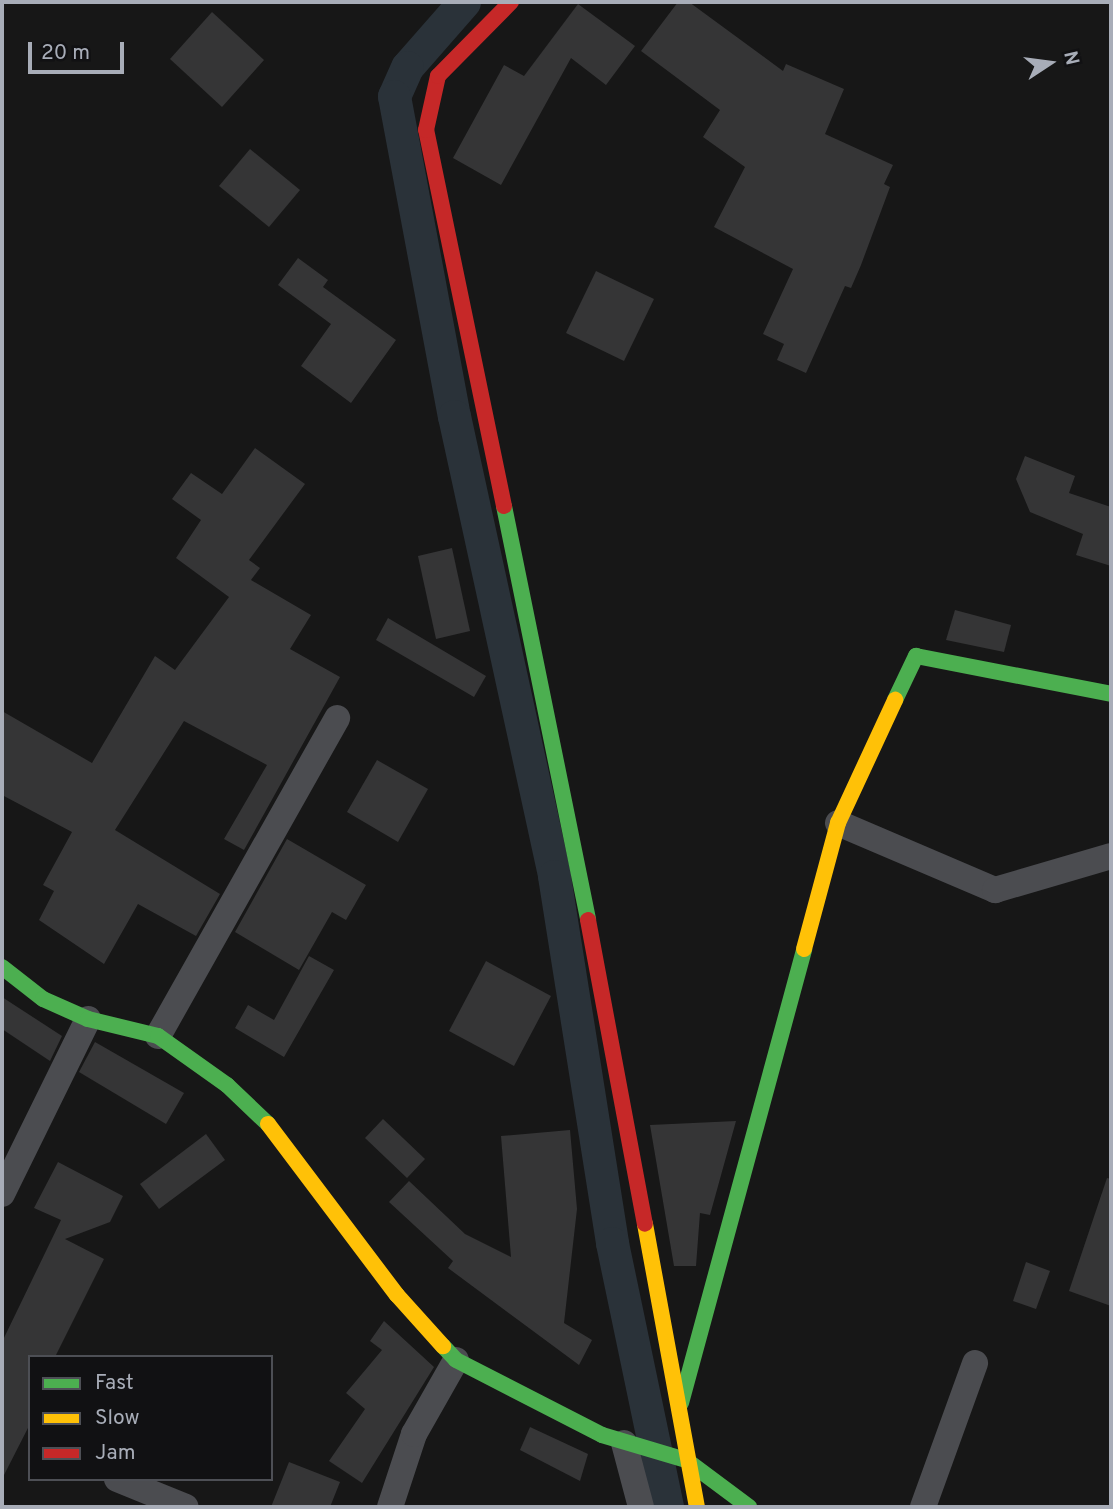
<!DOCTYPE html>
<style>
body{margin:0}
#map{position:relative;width:1113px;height:1509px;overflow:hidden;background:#171717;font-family:Overpass,sans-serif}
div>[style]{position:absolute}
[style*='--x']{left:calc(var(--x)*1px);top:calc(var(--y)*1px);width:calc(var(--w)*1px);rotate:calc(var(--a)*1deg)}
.canal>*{height:33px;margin:-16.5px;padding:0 16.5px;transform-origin:16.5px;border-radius:16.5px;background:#2a3239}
.building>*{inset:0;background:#353536}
.street>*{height:26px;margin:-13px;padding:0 13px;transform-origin:13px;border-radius:13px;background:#4b4c50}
.fast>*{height:16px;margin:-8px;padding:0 8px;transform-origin:8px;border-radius:8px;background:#4caf50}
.slow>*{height:16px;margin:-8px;padding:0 8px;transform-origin:8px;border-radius:8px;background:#ffc107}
.jam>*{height:16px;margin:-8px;padding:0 8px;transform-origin:8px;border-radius:8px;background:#c62828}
span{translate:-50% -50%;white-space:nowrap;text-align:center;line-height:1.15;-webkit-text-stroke:6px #111113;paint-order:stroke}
.frame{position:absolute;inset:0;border:4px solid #a8adb8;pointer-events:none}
.legend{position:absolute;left:28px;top:1355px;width:245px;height:126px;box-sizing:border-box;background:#111113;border:2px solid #4d4f55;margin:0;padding:9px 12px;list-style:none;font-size:21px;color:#a8adb8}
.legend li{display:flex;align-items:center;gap:14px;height:35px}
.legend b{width:35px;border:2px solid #4d4f55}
.north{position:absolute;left:1015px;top:28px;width:70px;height:70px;-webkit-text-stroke:5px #111113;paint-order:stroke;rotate:77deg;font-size:19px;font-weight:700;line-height:28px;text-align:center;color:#a8adb8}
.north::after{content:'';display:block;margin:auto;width:24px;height:32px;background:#a8adb8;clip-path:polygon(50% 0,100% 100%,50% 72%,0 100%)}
.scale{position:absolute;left:28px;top:42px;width:96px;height:32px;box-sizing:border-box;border:4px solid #a8adb8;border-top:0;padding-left:9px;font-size:21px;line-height:24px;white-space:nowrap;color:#a8adb8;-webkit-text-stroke:5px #111113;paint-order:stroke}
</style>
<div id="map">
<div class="canal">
<i style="--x:464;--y:2;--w:86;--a:131.2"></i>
<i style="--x:407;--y:67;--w:32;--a:114"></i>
<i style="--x:394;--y:96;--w:326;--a:79.4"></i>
<i style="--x:454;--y:416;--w:471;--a:77.7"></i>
<i style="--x:554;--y:876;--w:372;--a:81"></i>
<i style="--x:612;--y:1243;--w:270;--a:78.2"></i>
</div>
<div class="building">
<i style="clip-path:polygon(678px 2px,689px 2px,783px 71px,786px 64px,844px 89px,825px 134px,893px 165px,884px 184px,890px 187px,861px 265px,851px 288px,845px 286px,806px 373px,777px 360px,784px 344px,763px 334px,793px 269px,714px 227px,745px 167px,703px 137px,720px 110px,641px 51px)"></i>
<i style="clip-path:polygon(578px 4px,635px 46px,606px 85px,571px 58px,501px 185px,453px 158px,504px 65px,524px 76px)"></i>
<i style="clip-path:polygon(212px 12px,264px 60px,222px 107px,170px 59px)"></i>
<i style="clip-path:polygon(250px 149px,300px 190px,269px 227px,219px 186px)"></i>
<i style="clip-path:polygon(298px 258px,328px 280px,323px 287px,396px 340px,351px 403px,301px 366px,331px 324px,278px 285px)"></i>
<i style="clip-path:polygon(596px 271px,654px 299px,624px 361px,566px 333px)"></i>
<i style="clip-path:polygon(255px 448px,305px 484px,249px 560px,260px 568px,251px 580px,311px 615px,290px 649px,340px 677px,244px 850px,224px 839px,267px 765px,184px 721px,115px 830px,220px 894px,196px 936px,138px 904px,104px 964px,39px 920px,54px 891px,43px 885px,72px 832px,2px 795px,2px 711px,92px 763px,155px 656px,175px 670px,229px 597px,176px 558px,201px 520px,172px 499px,191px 473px,222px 494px)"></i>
<i style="clip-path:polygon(1025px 456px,1075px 476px,1069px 493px,1111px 507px,1111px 566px,1076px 555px,1083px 534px,1030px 512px,1016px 479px)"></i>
<i style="clip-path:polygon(452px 548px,470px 631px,436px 639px,418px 556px)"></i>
<i style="clip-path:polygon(955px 610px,1011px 625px,1004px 652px,946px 640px)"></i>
<i style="clip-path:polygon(388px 618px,486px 676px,474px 697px,376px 640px)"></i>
<i style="clip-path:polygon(377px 760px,428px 789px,398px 842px,347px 812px)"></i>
<i style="clip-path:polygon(287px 839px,366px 885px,346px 920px,332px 912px,299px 970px,235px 932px)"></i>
<i style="clip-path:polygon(309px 956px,334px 970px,284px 1057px,235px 1028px,248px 1005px,274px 1020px)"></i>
<i style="clip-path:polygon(486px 961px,551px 996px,514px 1066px,449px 1031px)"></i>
<i style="clip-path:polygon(2px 997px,62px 1036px,50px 1061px,2px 1029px)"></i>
<i style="clip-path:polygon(95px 1042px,184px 1093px,166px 1124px,79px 1072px)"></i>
<i style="clip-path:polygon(383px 1119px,425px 1159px,407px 1178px,365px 1138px)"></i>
<i style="clip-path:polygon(736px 1121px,710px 1215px,700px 1213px,696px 1266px,674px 1266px,650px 1125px)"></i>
<i style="clip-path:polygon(570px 1130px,577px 1209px,564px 1323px,592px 1340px,579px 1365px,448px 1268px,453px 1261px,389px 1202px,409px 1181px,465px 1234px,511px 1257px,501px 1136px)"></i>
<i style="clip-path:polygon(206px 1134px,225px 1160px,159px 1209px,140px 1184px)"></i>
<i style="clip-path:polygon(58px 1162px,123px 1196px,110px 1222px,65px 1239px,104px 1259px,55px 1357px,30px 1357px,30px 1424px,2px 1479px,2px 1342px,61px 1220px,34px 1208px)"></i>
<i style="clip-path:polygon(1107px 1178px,1111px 1179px,1111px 1306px,1069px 1291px)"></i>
<i style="clip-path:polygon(1026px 1262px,1050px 1271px,1036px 1309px,1013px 1301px)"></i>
<i style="clip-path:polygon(384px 1321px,434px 1367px,362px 1483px,329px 1461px,365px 1409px,346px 1393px,382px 1350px,370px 1341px)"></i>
<i style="clip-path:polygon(530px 1427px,588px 1454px,580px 1481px,520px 1450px)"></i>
<i style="clip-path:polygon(289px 1462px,340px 1482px,330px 1507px,271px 1507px)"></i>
</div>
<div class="street">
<i style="--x:838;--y:823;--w:171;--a:23.1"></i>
<i style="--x:995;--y:890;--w:121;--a:-16.3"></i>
<i style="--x:158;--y:1036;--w:365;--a:-60.6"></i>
<i style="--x:2;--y:1194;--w:195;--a:-63.8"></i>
<i style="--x:624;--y:1443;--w:66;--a:75.1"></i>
<i style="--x:117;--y:1479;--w:74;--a:22.1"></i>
<i style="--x:390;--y:1507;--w:77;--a:-71.8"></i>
<i style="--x:414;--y:1434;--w:85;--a:-60.4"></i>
<i style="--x:923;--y:1507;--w:153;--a:-70.1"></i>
</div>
<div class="fast">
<i style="--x:504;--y:506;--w:422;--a:78.5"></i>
<i style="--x:895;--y:700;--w:49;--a:-64.5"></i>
<i style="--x:916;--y:656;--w:199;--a:11"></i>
<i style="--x:2;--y:967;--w:52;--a:38"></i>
<i style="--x:43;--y:999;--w:49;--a:24"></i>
<i style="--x:88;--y:1019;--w:72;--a:13.7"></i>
<i style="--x:158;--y:1036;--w:85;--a:35.4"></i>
<i style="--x:227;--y:1085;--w:57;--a:43.6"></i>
<i style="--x:443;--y:1346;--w:19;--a:47"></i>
<i style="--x:456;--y:1360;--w:164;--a:27.2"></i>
<i style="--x:602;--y:1435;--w:88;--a:16.6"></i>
<i style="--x:686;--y:1460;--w:79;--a:36.7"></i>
<i style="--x:681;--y:1403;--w:470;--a:-74.8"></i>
</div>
<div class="slow">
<i style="--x:804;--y:949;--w:131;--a:-74.9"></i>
<i style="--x:838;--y:823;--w:136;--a:-65.1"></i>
<i style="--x:268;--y:1124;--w:214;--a:53"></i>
<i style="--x:397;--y:1295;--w:69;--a:48"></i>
<i style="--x:645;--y:1224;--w:288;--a:79.6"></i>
</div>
<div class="jam">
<i style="--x:504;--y:506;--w:384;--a:-101.7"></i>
<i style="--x:426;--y:130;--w:55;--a:-77.5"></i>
<i style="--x:438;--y:76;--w:104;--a:-45.4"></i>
<i style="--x:588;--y:920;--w:309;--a:79.4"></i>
</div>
<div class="frame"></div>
<ul class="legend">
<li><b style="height:9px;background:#4caf50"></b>Fast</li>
<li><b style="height:9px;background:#ffc107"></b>Slow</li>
<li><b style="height:9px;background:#c62828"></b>Jam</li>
</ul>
<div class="north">N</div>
<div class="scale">20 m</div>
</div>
